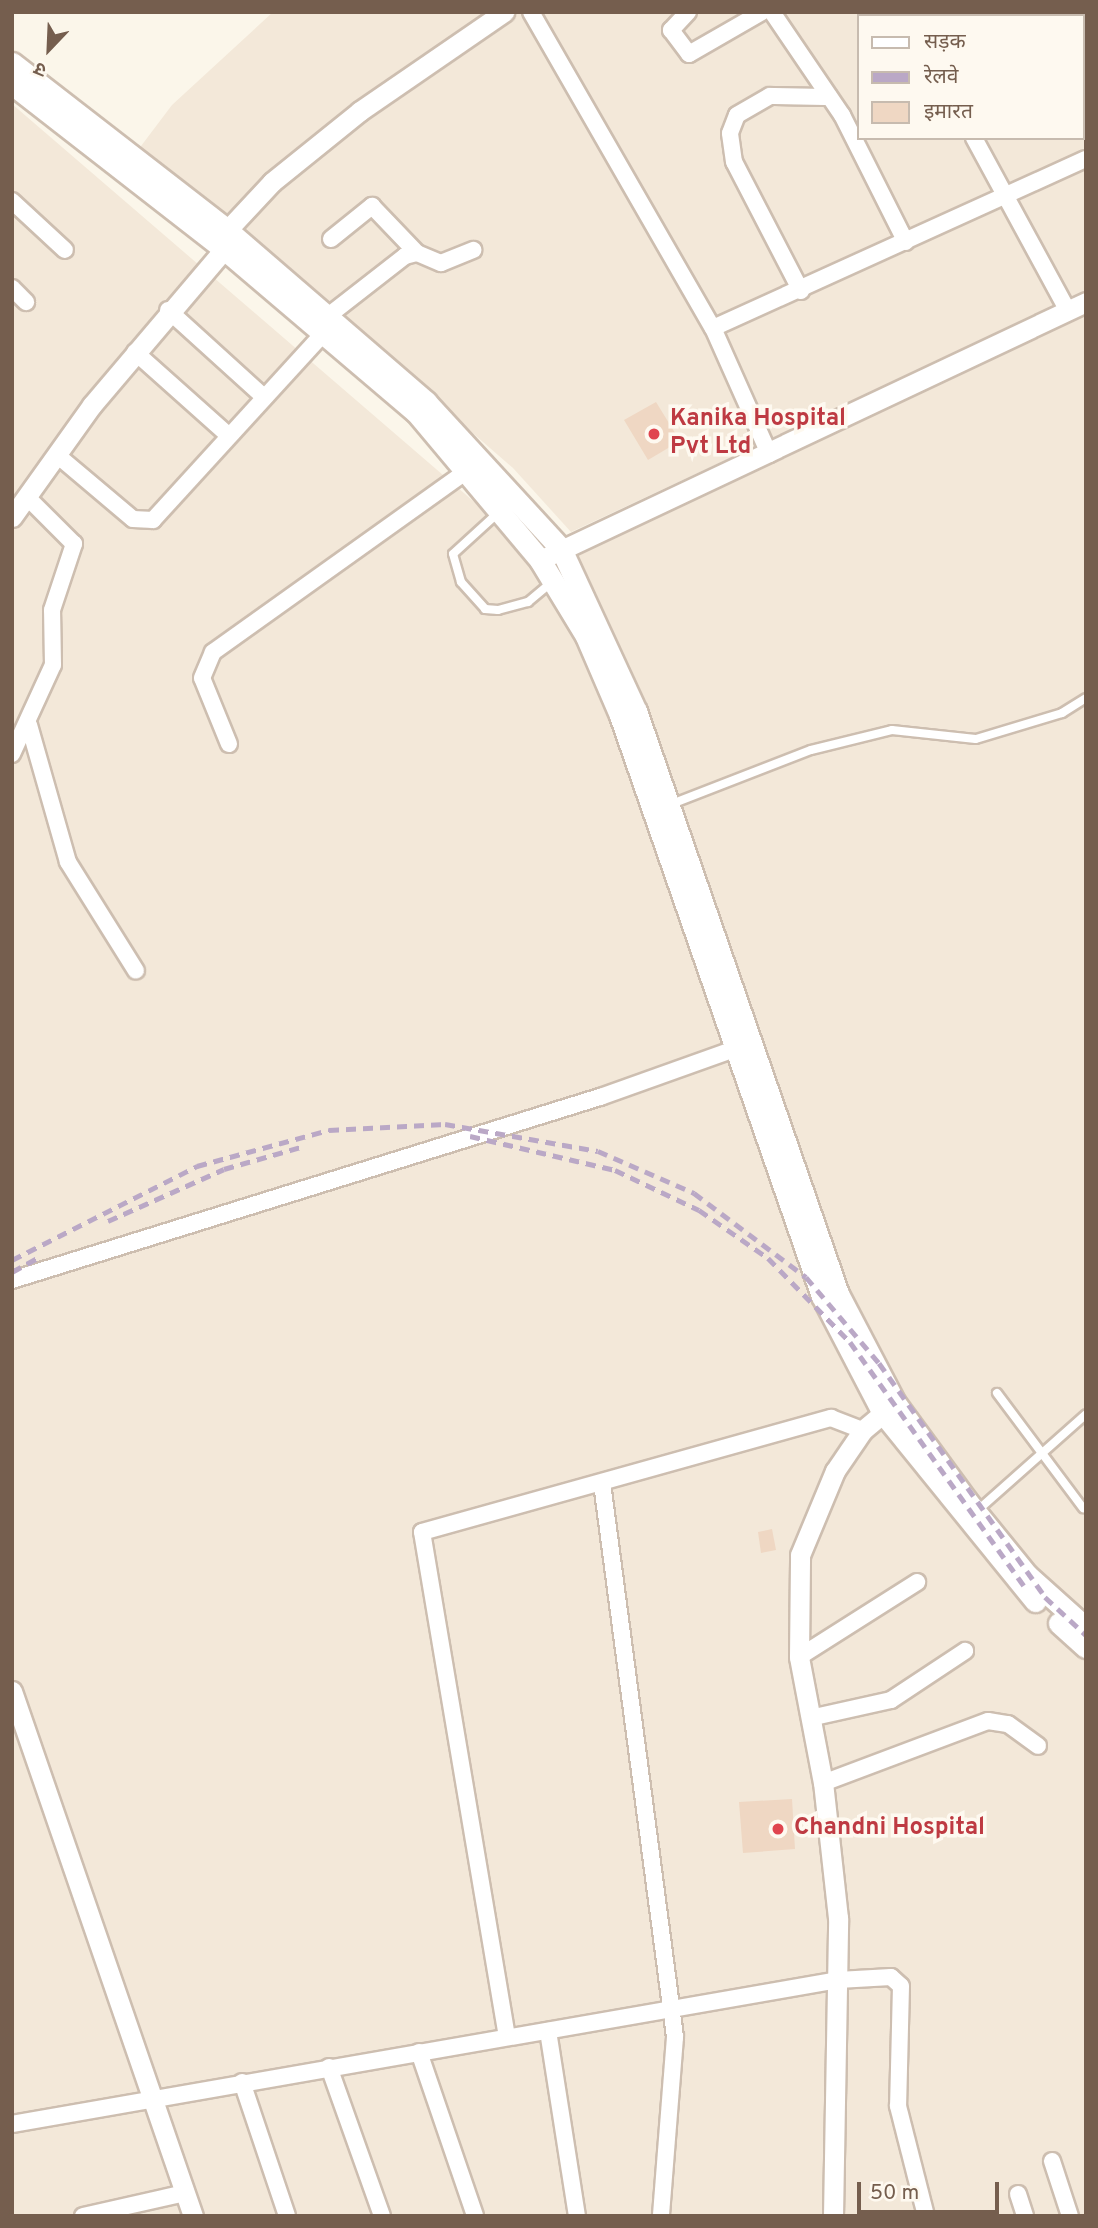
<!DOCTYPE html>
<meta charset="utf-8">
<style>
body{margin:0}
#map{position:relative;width:1098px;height:2228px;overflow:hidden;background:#fbf6ea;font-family:Overpass,"Noto Sans Devanagari",sans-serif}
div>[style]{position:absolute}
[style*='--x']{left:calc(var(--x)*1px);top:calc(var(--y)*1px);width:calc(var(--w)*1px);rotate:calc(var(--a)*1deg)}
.residential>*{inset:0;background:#f3e8d9}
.building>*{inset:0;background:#efd7c3}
.roads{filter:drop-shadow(2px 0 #cdbeb0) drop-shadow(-2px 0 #cdbeb0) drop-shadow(0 2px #cdbeb0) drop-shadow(0 -2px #cdbeb0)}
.service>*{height:8px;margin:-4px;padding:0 4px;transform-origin:4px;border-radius:4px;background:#fff}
.minor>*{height:16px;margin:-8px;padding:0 8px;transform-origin:8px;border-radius:8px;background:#fff}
.tertiary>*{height:19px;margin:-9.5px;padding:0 9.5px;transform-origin:9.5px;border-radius:9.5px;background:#fff}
.secondary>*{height:21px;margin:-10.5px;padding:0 10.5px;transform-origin:10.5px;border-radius:10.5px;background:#fff}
.rail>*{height:5px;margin-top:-2.5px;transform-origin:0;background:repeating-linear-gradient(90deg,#baa8c6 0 10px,transparent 0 17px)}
.dots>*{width:19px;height:19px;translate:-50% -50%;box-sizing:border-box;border:4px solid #fef9f0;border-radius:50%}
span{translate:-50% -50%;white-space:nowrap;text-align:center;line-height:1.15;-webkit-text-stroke:7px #fef9f0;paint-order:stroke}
.health-label{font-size:24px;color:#be3a42;font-weight:700}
.left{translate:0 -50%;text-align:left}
.frame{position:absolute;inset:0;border:14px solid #755e4e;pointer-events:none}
.legend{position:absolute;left:857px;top:14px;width:228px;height:126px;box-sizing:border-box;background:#fef9f0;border:2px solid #c7bbaf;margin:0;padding:9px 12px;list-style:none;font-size:21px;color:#755e4e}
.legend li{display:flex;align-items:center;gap:14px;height:35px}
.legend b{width:35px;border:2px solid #c7bbaf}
.north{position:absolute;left:14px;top:14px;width:70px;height:70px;-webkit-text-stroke:5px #fef9f0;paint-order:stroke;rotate:203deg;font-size:19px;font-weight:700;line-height:28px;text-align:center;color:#755e4e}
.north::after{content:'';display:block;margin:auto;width:24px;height:32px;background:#755e4e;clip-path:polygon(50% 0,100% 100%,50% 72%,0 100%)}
.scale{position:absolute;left:857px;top:2182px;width:142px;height:32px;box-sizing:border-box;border:4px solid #755e4e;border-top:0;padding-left:9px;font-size:21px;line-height:24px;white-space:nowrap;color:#755e4e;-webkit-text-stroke:5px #fef9f0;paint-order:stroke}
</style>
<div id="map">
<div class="residential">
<i style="clip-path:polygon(evenodd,273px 12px,1086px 12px,1086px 292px,571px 532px,513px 468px,413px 381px,135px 154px,172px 105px,273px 12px,858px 16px,1082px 16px,1082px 138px,858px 138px,858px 16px)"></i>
<i style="clip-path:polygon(12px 104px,551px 568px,1086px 314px,1086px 2216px,12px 2216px)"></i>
</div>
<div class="building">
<i style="clip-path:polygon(656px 402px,680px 441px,648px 460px,624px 420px)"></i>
<i style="clip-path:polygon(772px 1529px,776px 1550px,761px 1553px,758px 1532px)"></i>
<i style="clip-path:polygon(792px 1799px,795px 1849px,743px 1853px,739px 1802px)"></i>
</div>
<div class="roads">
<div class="service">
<i style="--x:499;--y:512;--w:62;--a:137.6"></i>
<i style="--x:453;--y:554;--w:29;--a:74"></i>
<i style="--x:461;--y:582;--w:36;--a:48"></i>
<i style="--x:485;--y:609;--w:13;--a:4"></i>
<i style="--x:498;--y:610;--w:31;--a:-15"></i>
<i style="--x:528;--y:602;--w:30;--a:-40"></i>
<i style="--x:669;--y:805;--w:152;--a:-21.2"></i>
<i style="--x:811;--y:750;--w:83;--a:-13.9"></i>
<i style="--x:892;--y:730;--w:84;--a:6.1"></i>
<i style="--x:976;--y:739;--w:90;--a:-16.8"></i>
<i style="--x:1062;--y:713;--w:28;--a:-32"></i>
<i style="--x:997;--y:1393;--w:144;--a:53.2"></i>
<i style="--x:978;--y:1510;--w:144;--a:-41.6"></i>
</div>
<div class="minor">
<i style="--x:531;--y:12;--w:365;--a:60.1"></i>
<i style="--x:713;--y:328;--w:138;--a:66"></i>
<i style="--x:688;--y:12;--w:25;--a:133"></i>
<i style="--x:671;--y:30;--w:30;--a:53"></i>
<i style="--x:689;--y:54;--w:84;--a:-29.9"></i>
<i style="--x:772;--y:12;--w:125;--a:55.8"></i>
<i style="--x:842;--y:115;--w:142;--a:63.3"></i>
<i style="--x:908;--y:12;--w:4;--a:63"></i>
<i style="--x:1085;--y:71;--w:1;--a:0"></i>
<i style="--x:974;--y:138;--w:197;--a:61.5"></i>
<i style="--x:12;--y:201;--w:72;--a:42.8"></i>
<i style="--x:331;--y:239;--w:53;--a:-38.8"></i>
<i style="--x:372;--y:206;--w:65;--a:46.2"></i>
<i style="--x:12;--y:288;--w:20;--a:45"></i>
<i style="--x:801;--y:291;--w:145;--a:-117.4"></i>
<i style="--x:734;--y:162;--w:29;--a:-98"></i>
<i style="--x:730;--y:133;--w:19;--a:-69"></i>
<i style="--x:737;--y:115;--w:38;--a:-30"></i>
<i style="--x:770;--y:96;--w:59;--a:1"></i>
<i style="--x:168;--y:310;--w:130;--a:42.2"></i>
<i style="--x:328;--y:316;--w:98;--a:-37.9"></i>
<i style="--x:405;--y:256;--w:12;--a:-14"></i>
<i style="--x:417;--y:253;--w:26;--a:23"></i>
<i style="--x:441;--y:263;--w:35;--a:-22"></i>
<i style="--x:713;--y:328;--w:409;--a:-24.4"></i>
<i style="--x:135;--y:352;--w:125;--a:41.7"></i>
<i style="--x:57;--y:455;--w:99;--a:40.1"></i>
<i style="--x:133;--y:519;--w:20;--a:3"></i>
<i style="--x:153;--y:520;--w:253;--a:-47.6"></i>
<i style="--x:29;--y:725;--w:142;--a:74.1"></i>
<i style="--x:68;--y:862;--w:128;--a:58"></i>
<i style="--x:229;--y:744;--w:71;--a:-112.2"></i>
<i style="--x:202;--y:678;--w:28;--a:-67"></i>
<i style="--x:213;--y:652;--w:320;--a:-35.5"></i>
<i style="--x:12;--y:754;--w:98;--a:-65.3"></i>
<i style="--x:53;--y:665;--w:55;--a:-91"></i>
<i style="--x:52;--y:610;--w:70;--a:-71.6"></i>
<i style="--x:74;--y:544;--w:66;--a:-135"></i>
<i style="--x:12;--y:1280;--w:616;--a:-17.29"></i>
<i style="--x:600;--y:1097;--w:155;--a:-19.6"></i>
<i style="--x:602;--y:1483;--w:559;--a:82.49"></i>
<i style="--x:675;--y:2037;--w:180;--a:94.5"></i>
<i style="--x:799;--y:1657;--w:140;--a:-32.4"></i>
<i style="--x:810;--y:1718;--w:83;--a:-12.5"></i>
<i style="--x:891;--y:1700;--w:89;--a:-33.5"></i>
<i style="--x:823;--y:1783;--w:176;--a:-20.6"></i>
<i style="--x:988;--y:1721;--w:20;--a:9"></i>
<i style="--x:1008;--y:1724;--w:37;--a:36"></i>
<i style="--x:548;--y:2031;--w:187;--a:81.1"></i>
<i style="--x:507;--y:2037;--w:512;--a:-99.55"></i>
<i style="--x:422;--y:1532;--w:425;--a:-15.6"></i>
<i style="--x:831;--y:1418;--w:34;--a:21"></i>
<i style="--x:419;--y:2052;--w:173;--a:71.1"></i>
<i style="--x:329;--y:2067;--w:158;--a:70.4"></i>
<i style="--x:242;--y:2082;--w:141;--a:71.4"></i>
<i style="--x:12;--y:2124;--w:838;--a:-9.89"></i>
<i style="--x:838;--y:1980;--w:53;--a:-3.2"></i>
<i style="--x:891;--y:1977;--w:13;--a:42"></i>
<i style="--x:901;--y:1986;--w:120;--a:91.4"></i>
<i style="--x:898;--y:2106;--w:114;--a:75.7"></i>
<i style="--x:1052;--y:2161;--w:58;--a:71.9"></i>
<i style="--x:1018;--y:2194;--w:23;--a:72"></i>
<i style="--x:83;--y:2216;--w:105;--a:-12.7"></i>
</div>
<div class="tertiary">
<i style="--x:218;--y:240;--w:79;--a:-47"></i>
<i style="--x:272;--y:182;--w:113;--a:-38.9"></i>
<i style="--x:360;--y:111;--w:175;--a:-34.5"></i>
<i style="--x:12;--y:517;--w:138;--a:-54.5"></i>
<i style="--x:92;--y:405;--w:218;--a:-49.7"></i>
<i style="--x:540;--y:560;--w:604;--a:-25.29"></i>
<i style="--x:12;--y:1691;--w:555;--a:70.98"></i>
<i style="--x:833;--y:2216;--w:298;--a:-89"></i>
<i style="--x:838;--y:1918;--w:136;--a:-96.3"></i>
<i style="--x:823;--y:1783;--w:128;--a:-100.8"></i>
<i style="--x:799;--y:1657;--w:102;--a:-89.4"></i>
<i style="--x:800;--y:1555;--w:91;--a:-67.4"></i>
<i style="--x:835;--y:1471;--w:50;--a:-55.7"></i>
<i style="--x:863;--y:1430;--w:40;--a:-40"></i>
</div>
<div class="secondary">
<i style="--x:12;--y:63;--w:272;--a:37.8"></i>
<i style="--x:227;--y:230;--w:263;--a:40.8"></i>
<i style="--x:426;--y:402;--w:200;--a:47.4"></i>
<i style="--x:561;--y:549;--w:179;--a:65.2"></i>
<i style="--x:636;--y:711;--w:617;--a:70.89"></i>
<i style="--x:838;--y:1294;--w:123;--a:62.4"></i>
<i style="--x:895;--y:1403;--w:120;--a:53.8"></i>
<i style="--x:966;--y:1500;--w:97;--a:50.9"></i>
<i style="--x:1027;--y:1575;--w:79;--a:41.9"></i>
<i style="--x:12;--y:84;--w:267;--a:37.9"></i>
<i style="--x:223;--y:248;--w:253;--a:40.4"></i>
<i style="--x:416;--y:412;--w:193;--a:50"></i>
<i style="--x:540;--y:560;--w:89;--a:58.8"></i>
<i style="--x:586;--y:636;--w:86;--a:66.7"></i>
<i style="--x:620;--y:715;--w:615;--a:70.83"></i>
<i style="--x:822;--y:1296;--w:132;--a:62.5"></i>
<i style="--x:883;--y:1413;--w:242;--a:51"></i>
<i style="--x:1059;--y:1623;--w:36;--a:42"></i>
</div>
</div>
<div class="rail">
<i style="--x:470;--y:1136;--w:149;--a:13.2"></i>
<i style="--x:615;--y:1170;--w:93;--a:25.5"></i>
<i style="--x:699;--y:1210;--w:84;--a:34.8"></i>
<i style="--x:768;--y:1258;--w:117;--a:45.7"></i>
<i style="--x:850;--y:1342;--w:301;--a:54.5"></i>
<i style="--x:108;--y:1221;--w:127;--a:-24.1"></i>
<i style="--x:224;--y:1169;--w:83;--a:-16"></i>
<i style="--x:12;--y:1260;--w:208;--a:-26.9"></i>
<i style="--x:197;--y:1166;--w:137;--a:-15.3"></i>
<i style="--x:329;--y:1130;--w:116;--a:-3"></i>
<i style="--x:445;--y:1124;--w:155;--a:10"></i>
<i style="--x:598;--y:1151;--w:105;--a:23.6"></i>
<i style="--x:694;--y:1193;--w:140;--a:36.9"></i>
<i style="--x:806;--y:1277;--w:113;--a:49.7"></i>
<i style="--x:879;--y:1363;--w:287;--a:54.6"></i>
<i style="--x:1045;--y:1597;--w:56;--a:42.8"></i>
<i style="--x:12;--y:1272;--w:29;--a:-29"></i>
</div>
<div class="dots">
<i style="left:654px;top:434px;background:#e0444e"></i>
<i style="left:778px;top:1829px;background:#e0444e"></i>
</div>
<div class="health-label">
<span class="left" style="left:670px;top:434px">Kanika Hospital<br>Pvt Ltd</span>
<span class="left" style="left:794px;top:1829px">Chandni Hospital</span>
</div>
<div class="frame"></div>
<ul class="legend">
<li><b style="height:9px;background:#fff"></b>सड़क</li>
<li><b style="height:9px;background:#baa8c6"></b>रेलवे</li>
<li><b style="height:19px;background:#efd7c3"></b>इमारत</li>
</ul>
<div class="north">उ</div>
<div class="scale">50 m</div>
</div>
